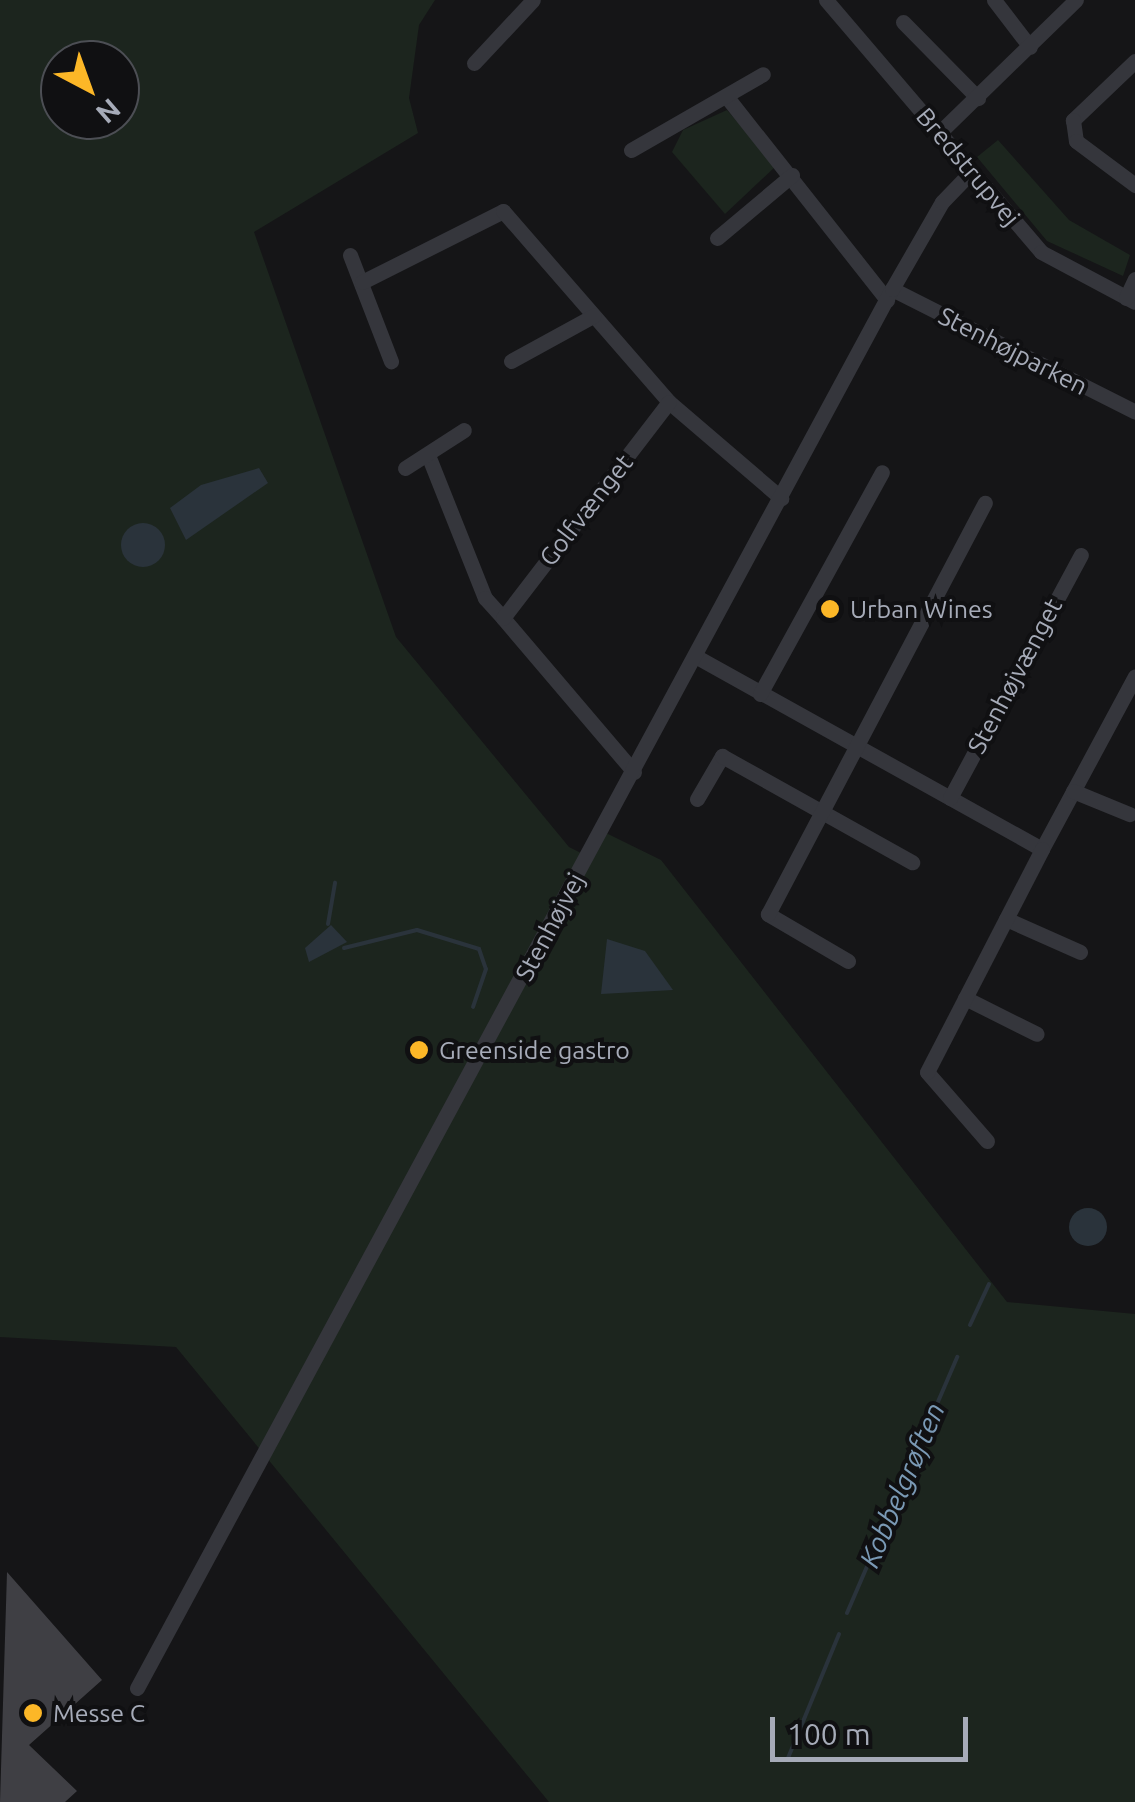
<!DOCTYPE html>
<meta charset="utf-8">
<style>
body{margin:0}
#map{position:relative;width:1135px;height:1802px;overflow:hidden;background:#151517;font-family:Ubuntu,sans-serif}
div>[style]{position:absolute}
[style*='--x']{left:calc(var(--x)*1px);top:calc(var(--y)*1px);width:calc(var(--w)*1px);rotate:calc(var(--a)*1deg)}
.green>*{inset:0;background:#1c251e}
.water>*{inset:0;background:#2a333b}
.round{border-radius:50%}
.stream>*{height:4px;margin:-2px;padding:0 2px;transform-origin:2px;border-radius:2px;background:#2a333b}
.building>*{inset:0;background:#3f3f44}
.minor>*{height:15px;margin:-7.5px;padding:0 7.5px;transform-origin:7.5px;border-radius:7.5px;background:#35363c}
.dots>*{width:28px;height:28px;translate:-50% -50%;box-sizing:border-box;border:5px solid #101012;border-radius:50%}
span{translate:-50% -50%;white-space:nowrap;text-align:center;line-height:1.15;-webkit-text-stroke:8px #101012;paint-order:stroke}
.street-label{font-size:25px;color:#a6abb8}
.poi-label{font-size:25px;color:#a6abb8}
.left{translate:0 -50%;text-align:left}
.water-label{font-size:28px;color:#7a99b5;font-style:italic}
.north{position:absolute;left:40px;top:40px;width:100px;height:100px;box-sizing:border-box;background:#101012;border:2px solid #4c4e54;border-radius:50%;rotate:139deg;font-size:28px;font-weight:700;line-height:40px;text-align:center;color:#a6abb8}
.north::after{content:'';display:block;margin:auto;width:35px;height:45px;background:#fcb727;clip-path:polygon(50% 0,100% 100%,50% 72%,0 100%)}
.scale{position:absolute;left:770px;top:1717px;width:198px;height:45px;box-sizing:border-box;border:5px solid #a6abb8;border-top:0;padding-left:12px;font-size:30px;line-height:35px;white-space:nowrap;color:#a6abb8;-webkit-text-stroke:8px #101012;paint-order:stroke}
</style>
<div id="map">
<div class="green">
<i style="clip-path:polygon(evenodd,0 0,435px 0,419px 25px,409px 98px,418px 133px,254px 232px,396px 637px,569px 847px,591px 858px,606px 833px,661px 860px,1007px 1302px,1135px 1314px,1135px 1802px,549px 1802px,176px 1347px,0 1337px,0 0,60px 60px,120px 60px,120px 120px,60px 120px,60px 60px)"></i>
<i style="clip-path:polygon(727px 110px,776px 166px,725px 214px,672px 152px,683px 130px)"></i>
<i style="clip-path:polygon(998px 140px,1069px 220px,1130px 255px,1123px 276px,1047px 241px,977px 157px)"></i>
</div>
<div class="water">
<i style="clip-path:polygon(259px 468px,268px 483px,186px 540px,170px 508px,201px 485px)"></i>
<i class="round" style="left:121px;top:523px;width:44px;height:44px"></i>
<i style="clip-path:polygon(331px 925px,347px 942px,309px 962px,305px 948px)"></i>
<i style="clip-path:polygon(607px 939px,645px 951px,673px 990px,601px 994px)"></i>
<i class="round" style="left:1069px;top:1208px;width:38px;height:38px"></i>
</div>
<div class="stream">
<i style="--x:328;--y:924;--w:42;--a:-80.3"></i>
<i style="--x:344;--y:948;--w:75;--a:-13.9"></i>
<i style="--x:417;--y:930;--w:65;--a:17"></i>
<i style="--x:479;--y:949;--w:21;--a:71"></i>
<i style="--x:486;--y:969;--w:40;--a:108.9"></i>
<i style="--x:970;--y:1325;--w:45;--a:-65.1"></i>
<i style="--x:847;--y:1613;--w:279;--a:-66.7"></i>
<i style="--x:788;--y:1758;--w:134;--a:-67.6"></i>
</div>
<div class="building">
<i style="clip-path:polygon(7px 1572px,102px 1680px,29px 1745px,77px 1791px,65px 1802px,0 1802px)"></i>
</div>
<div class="minor">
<i style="--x:826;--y:0;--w:331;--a:49.5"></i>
<i style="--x:1041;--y:252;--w:106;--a:28"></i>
<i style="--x:994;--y:0;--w:59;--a:52.5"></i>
<i style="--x:903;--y:22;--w:107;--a:45.4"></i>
<i style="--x:1135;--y:61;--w:86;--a:136.4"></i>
<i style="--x:1073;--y:120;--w:21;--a:82"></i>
<i style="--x:1076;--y:141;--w:74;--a:36.7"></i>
<i style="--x:474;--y:63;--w:86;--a:-46.9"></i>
<i style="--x:726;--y:96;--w:260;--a:51.7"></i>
<i style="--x:939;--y:133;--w:191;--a:-44.2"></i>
<i style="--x:631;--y:150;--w:152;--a:-29.9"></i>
<i style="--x:717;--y:238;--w:98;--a:-40"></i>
<i style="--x:350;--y:255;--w:114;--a:68.9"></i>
<i style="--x:362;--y:282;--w:158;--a:-26.7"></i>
<i style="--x:503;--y:211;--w:253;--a:49"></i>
<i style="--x:669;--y:402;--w:148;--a:40.6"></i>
<i style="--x:892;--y:289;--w:272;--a:26.8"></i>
<i style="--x:1126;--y:298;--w:21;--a:-65"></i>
<i style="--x:511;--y:361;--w:94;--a:-28.8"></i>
<i style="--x:428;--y:455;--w:154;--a:68.3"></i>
<i style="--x:485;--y:598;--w:27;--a:48"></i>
<i style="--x:405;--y:468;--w:70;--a:-32.8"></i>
<i style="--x:695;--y:656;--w:397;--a:29.1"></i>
<i style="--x:1042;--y:849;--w:196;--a:-61.7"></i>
<i style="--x:760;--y:694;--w:253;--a:-61.2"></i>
<i style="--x:634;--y:772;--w:202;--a:-130.4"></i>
<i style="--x:503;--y:618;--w:272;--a:-52.5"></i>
<i style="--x:1073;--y:791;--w:61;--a:22.3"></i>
<i style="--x:950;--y:798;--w:276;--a:-61.7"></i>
<i style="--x:697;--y:799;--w:50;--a:-59.8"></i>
<i style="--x:722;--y:756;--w:218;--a:29.2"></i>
<i style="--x:1006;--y:919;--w:81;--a:24"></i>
<i style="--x:848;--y:961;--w:93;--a:-149.6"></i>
<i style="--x:768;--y:914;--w:465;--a:-62.2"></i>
<i style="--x:965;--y:998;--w:80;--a:26.6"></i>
<i style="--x:987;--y:1141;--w:91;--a:-131"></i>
<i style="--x:927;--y:1072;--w:251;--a:-62.7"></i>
<i style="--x:137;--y:1688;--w:1590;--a:-61.65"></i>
<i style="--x:892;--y:289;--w:100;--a:-60.1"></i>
<i style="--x:942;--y:202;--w:42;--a:-46"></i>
</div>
<div class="dots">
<i style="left:830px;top:609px;background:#fcb727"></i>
<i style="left:419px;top:1050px;background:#fcb727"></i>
<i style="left:33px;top:1713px;background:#fcb727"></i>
</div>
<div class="street-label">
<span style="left:968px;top:167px;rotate:50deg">Bredstrupvej</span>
<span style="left:1013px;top:351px;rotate:27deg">Stenhøjparken</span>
<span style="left:586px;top:510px;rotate:-52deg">Golfvænget</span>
<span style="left:1015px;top:676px;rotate:-62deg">Stenhøjvænget</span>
<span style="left:550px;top:927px;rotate:-62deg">Stenhøjvej</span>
</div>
<div class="poi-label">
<span class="left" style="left:850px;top:609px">Urban Wines</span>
<span class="left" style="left:439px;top:1050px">Greenside gastro</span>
<span class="left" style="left:53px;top:1713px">Messe C</span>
</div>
<div class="water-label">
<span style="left:902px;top:1485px;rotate:-67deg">Kobbelgrøften</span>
</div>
<div class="north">N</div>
<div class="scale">100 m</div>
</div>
